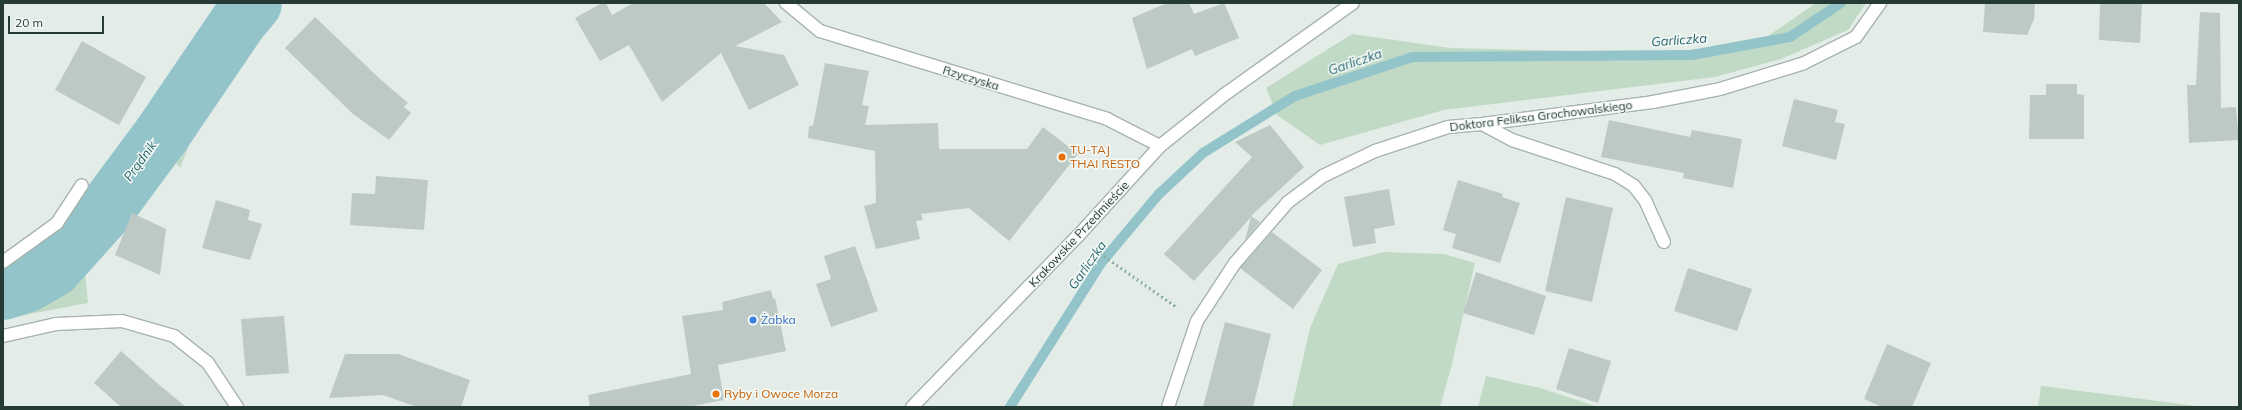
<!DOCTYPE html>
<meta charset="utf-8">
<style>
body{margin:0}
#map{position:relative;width:2242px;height:410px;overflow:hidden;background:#e4ece8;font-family:Mulish,sans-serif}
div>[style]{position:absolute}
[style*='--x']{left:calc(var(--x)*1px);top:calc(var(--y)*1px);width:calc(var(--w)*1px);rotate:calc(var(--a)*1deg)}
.green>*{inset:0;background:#c0dac6}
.stream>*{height:10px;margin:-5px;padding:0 5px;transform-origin:5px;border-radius:5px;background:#93c4ca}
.river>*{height:57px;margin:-28.5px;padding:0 28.5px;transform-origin:28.5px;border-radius:28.5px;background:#93c4ca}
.building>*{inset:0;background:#bdc9c4}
.path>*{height:2.5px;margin-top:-1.25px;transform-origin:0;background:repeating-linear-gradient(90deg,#89ac9f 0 2px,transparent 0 5px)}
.roads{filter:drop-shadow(1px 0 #a7b3af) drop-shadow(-1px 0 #a7b3af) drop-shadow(0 1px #a7b3af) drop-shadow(0 -1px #a7b3af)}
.service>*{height:12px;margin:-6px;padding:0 6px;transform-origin:6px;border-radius:6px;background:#fff}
.minor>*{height:12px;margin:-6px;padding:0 6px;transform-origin:6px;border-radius:6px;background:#fff}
.secondary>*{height:12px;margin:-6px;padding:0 6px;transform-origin:6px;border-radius:6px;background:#fff}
.dots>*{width:11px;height:11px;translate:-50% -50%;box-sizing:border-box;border:2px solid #f4f9f6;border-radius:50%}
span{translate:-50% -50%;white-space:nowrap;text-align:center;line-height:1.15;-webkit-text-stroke:3px #f4f9f6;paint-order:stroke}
.street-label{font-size:12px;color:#263b35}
.food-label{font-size:12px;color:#c56008}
.left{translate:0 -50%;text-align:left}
.shop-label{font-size:12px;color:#366cbe}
.water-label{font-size:13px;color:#276770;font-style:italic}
.frame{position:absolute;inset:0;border:4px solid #263b35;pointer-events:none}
.scale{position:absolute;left:8px;top:16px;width:96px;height:18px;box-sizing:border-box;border:2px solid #263b35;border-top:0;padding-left:5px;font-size:12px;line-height:14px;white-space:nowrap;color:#263b35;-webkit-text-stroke:3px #f4f9f6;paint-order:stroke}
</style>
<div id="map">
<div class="green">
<i style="clip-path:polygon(233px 3px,282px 3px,207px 101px,180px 168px,166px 151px,150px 121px)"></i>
<i style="clip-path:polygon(1816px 3px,1866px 3px,1848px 30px,1781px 59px,1715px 77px,1444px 110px,1320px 145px,1277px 115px,1266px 88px,1352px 34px,1450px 48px,1675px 53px,1768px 36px)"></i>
<i style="clip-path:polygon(140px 135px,155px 164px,83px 253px,88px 303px,3px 319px,3px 270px,54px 238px,100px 193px)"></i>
<i style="clip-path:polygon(1384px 252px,1444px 254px,1475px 263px,1451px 368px,1440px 407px,1292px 407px,1310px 328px,1338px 264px)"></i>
<i style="clip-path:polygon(1486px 376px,1540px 388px,1598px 407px,1478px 407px)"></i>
<i style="clip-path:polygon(2041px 386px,2042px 386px,2204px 407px,2038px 407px)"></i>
</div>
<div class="stream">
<i style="--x:1010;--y:407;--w:170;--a:-57.7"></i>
<i style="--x:1101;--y:263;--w:90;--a:-50"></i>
<i style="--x:1159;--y:194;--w:60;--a:-43"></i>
<i style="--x:1203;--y:153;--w:108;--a:-31.8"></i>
<i style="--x:1295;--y:96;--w:123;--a:-18.4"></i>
<i style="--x:1412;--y:57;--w:280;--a:-0.4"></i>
<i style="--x:1692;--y:55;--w:100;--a:-10.4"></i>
<i style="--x:1790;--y:37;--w:61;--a:-33.7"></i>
</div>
<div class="river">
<i style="--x:3;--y:291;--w:25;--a:-18"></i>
<i style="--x:27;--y:283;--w:30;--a:-30"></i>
<i style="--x:53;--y:268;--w:78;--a:-48.1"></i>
<i style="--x:105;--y:210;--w:96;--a:-53.5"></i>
<i style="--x:162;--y:133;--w:135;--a:-55.8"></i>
<i style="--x:238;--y:21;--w:23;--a:-50"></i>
</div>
<div class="building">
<i style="clip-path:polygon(602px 3px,606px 3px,612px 15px,633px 3px,764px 3px,782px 22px,735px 46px,784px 55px,799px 85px,749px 110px,721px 53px,662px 102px,629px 45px,600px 61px,575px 18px)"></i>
<i style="clip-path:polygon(1167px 3px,1189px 3px,1194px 14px,1224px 3px,1239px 38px,1195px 56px,1192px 49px,1147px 69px,1132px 18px)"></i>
<i style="clip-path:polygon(1985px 3px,2035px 3px,2034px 19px,2027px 35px,1983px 32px)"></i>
<i style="clip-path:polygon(2100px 3px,2142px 3px,2140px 43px,2099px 40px)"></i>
<i style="clip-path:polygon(2200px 12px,2220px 13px,2221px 108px,2236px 107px,2239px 140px,2189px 143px,2187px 85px,2196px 85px)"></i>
<i style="clip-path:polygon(315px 17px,380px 79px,408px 103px,404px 107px,411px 113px,389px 140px,353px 114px,285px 48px)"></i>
<i style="clip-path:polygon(82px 41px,146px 77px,119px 125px,55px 90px)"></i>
<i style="clip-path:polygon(825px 63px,869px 71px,862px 105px,869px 106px,865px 125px,938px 123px,939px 149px,1027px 149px,1043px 127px,1078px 154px,1009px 241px,969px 208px,921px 214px,923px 220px,916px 221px,920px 239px,876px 249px,864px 206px,876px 203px,875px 151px,808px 138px,809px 126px,813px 126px)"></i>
<i style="clip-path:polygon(2046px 84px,2077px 84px,2077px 94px,2084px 95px,2084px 139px,2029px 139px,2030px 95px,2046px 95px)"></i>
<i style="clip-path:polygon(1794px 99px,1838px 110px,1835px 122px,1845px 124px,1836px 160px,1782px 146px)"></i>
<i style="clip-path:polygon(1609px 120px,1690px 137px,1692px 130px,1742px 139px,1733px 188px,1683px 178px,1684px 173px,1601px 157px)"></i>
<i style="clip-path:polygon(1270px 125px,1304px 167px,1251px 216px,1260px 222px,1245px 240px,1251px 217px,1194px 281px,1164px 254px,1252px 157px,1235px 142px)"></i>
<i style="clip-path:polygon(376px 176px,428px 180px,424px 230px,350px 225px,352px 193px,375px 194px)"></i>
<i style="clip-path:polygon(1458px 180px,1503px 194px,1502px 197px,1520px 203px,1500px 263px,1452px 248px,1456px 234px,1443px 230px)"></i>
<i style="clip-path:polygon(1389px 189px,1395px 225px,1374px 229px,1376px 243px,1353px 247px,1344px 197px)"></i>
<i style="clip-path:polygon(1566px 197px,1613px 208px,1592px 302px,1545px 291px)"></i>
<i style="clip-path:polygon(216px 200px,250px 210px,248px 220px,262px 224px,250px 260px,202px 248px)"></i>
<i style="clip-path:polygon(132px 213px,166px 229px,160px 275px,115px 255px)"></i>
<i style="clip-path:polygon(1272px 232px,1322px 270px,1293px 309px,1240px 268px)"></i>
<i style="clip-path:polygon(855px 246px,878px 311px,831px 327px,816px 284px,831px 279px,824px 256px)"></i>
<i style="clip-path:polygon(1688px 268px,1752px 289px,1737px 331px,1674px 311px)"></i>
<i style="clip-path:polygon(1476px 272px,1546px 296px,1534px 335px,1463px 313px)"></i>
<i style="clip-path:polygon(771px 290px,773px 299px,775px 298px,786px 351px,718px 365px,724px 400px,688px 407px,590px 407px,588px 395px,691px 374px,682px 316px,723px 310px,722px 302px)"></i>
<i style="clip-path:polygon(284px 316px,289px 373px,246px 376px,241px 319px)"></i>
<i style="clip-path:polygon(1225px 322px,1271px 334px,1253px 407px,1203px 407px)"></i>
<i style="clip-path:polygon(1887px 344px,1931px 363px,1912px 407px,1882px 407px,1864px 399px)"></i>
<i style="clip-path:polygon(1569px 348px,1611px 361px,1598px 403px,1556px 389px)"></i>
<i style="clip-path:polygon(121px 351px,157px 383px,186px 407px,121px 407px,94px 383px)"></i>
<i style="clip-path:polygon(345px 354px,398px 354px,470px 380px,461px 407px,417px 407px,383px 395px,329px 398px)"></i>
</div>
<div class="path">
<i style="--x:1096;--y:250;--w:100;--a:35.3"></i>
</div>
<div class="roads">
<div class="service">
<i style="--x:1482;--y:124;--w:34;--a:28"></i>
<i style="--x:1512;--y:140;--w:108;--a:18.3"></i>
<i style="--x:1615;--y:174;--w:22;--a:32"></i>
<i style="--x:1634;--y:186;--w:18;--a:52"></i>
<i style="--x:1645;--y:200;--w:46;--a:65.7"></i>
</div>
<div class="minor">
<i style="--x:786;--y:3;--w:44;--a:39.5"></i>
<i style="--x:820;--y:31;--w:300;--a:17"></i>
<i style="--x:1107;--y:119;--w:59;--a:27"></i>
<i style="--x:3;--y:262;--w:67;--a:-35.8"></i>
<i style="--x:57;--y:223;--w:45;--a:-56.7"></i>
<i style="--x:3;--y:336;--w:54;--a:-12.8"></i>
<i style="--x:56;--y:324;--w:66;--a:-2.6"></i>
<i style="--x:122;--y:321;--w:54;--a:16.1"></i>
<i style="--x:174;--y:336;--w:43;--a:38.5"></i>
<i style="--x:208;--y:363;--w:53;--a:56.6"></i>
<i style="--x:1168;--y:407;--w:91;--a:-71.4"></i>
<i style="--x:1197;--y:321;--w:69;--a:-56.8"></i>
<i style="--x:1235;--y:263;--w:81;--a:-49"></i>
<i style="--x:1288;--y:202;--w:44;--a:-36.6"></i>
<i style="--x:1323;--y:176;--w:58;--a:-25.7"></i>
<i style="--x:1375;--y:151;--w:77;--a:-18.2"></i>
<i style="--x:1448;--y:127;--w:34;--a:-5"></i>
<i style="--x:1482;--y:124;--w:172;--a:-7.3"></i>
<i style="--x:1653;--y:102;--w:68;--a:-11"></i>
<i style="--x:1720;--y:89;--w:86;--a:-17"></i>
<i style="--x:1802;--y:64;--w:60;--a:-26.6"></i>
<i style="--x:1856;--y:37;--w:42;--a:-54.8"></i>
</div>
<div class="secondary">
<i style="--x:912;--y:407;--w:237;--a:-45.9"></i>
<i style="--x:1077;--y:237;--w:123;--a:-47.6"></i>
<i style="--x:1160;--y:146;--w:82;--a:-38.6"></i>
<i style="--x:1224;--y:95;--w:158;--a:-35.5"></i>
</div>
</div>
<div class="dots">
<i style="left:1062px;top:157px;background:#e8710a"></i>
<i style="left:753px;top:320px;background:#3f7fe0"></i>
<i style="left:716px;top:394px;background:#e8710a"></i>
</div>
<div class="street-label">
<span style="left:971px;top:78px;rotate:17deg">Rzyczyska</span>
<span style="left:1541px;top:116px;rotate:-7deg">Doktora Feliksa Grochowalskiego</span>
<span style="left:1079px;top:234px;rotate:-47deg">Krakowskie Przedmieście</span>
</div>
<div class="food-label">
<span class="left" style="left:1070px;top:157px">TU-TAJ<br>THAI RESTO</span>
<span class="left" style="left:724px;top:394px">Ryby i Owoce Morza</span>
</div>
<div class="shop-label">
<span class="left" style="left:761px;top:320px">Żabka</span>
</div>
<div class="water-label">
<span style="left:1679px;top:40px;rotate:-4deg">Garliczka</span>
<span style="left:1355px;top:62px;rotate:-19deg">Garliczka</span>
<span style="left:140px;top:161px;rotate:-54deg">Prądnik</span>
<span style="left:1087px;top:265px;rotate:-55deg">Garliczka</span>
</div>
<div class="frame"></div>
<div class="scale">20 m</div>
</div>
